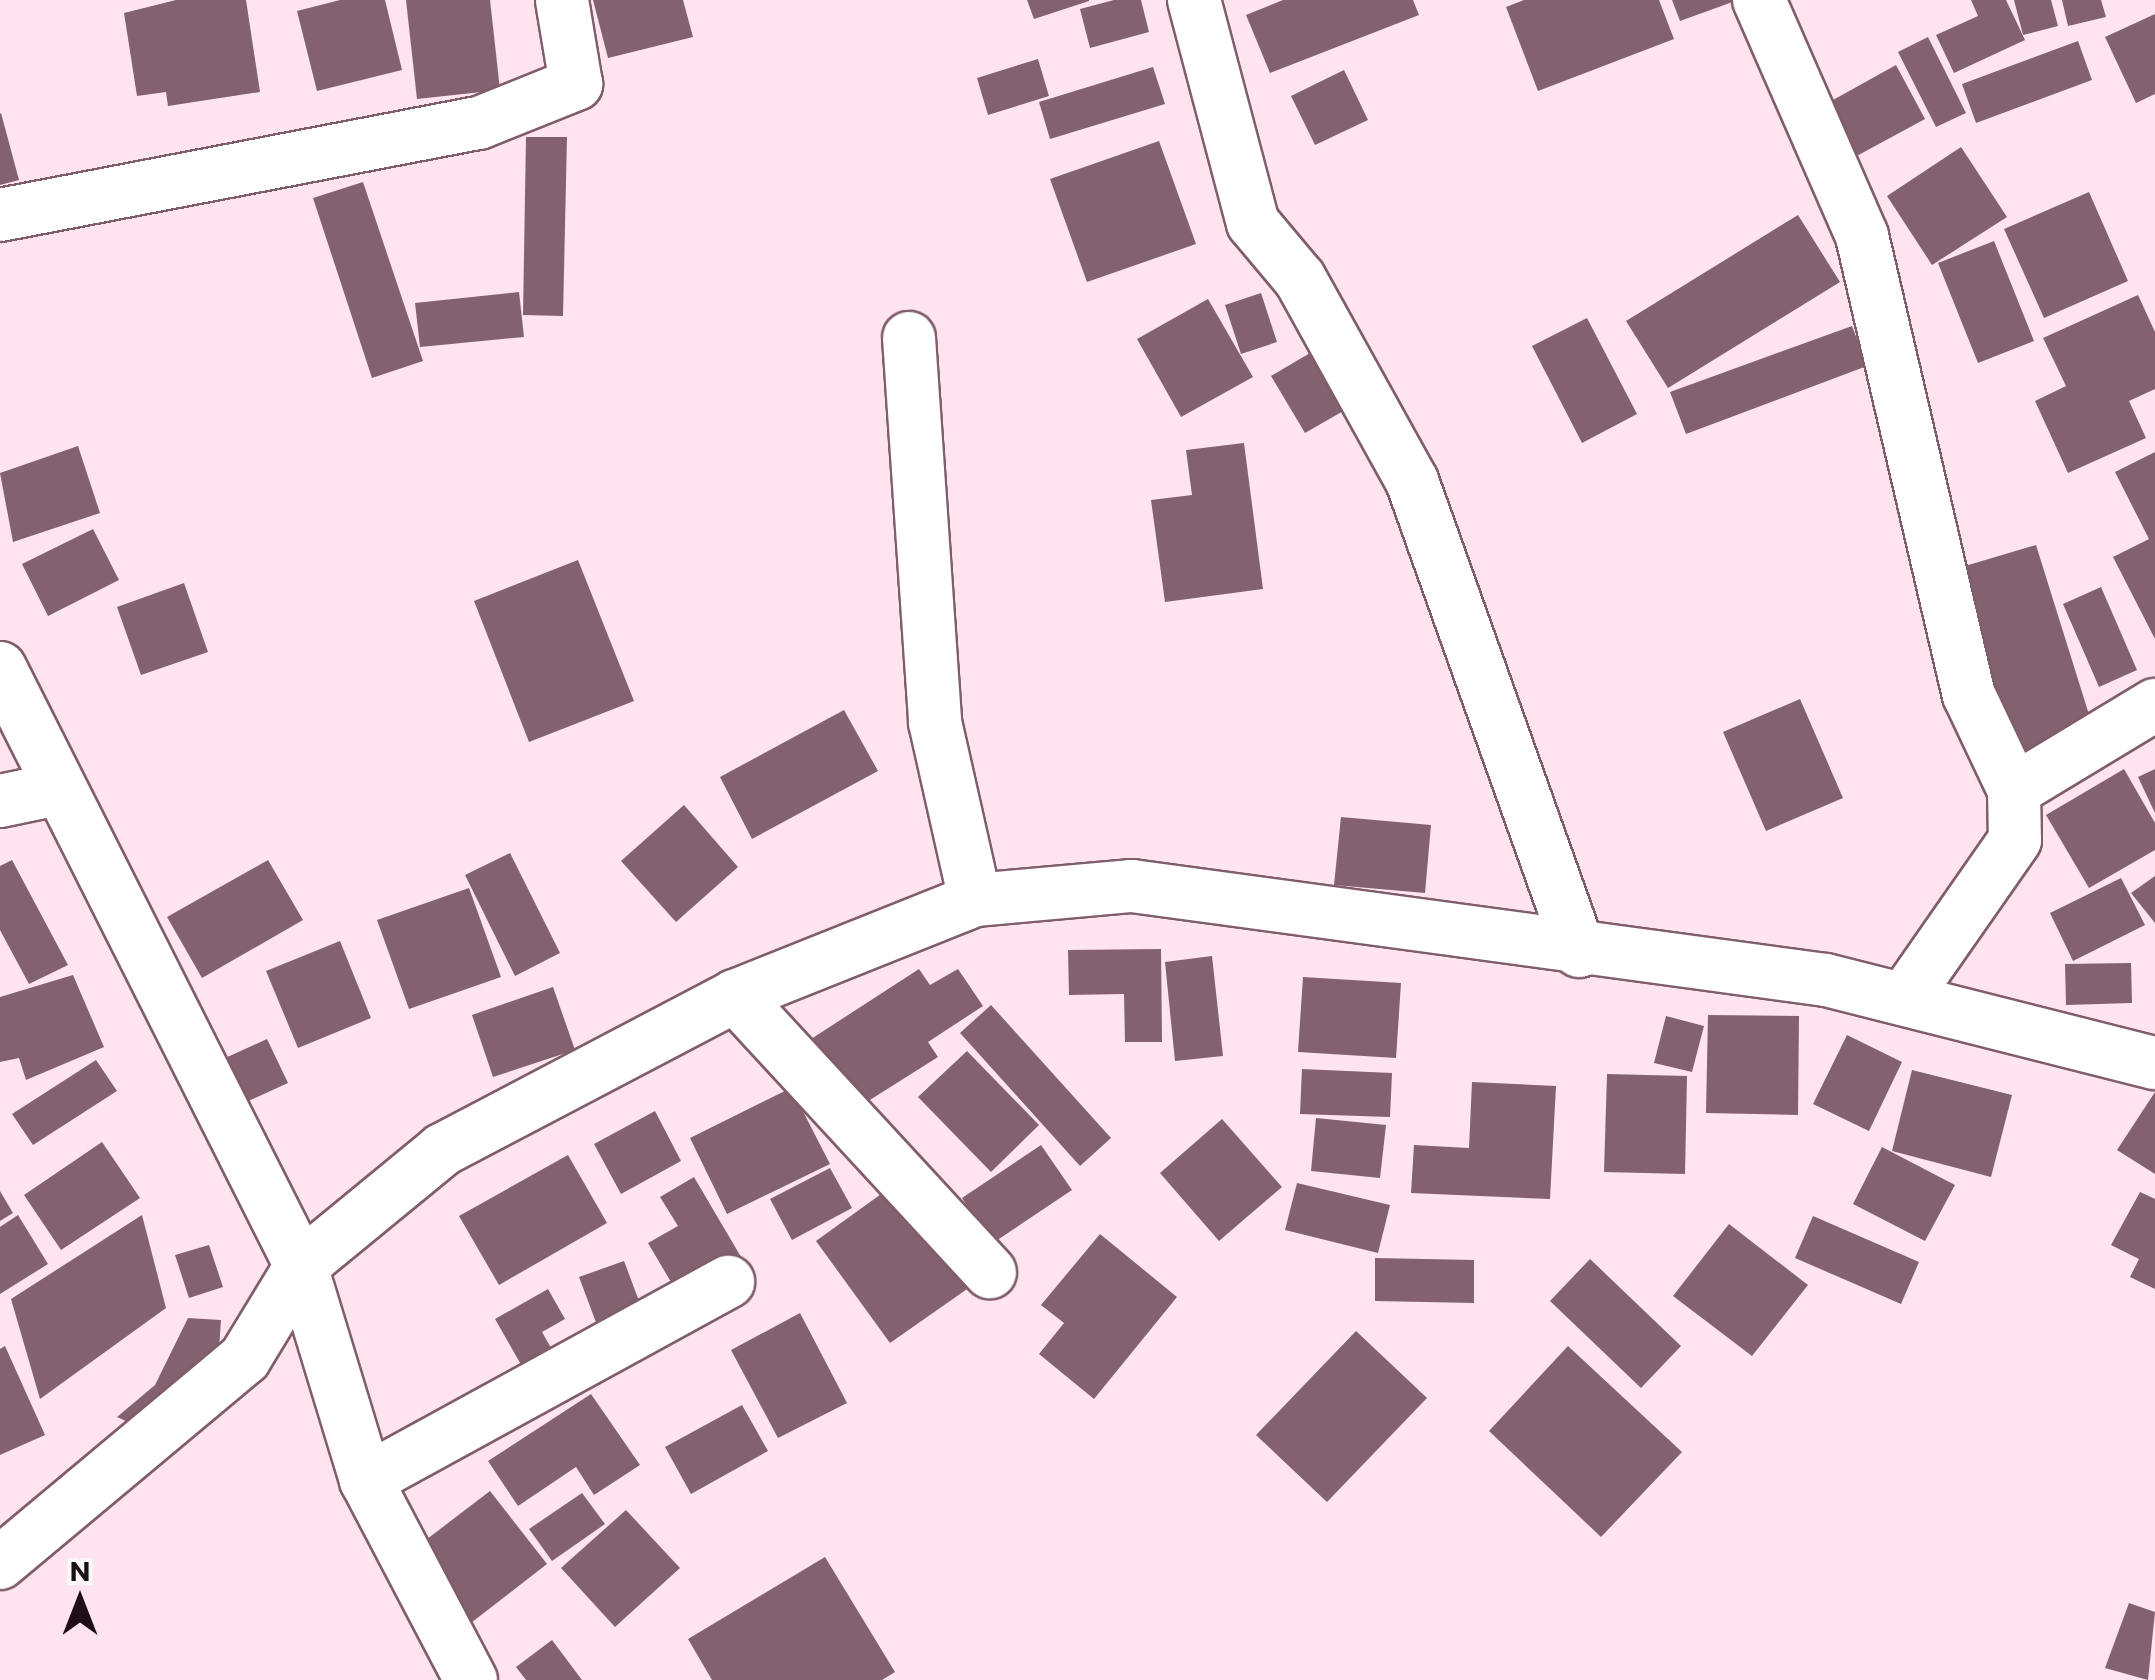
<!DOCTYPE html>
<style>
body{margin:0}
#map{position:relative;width:2155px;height:1680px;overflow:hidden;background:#fde4ee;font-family:Commissioner,sans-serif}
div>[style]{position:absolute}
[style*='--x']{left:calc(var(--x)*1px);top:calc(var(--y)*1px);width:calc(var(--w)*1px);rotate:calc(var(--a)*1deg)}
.building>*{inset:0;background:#84616f}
.roads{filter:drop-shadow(2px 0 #805d6b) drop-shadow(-2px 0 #805d6b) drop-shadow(0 2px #805d6b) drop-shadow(0 -2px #805d6b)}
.minor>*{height:52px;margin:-26px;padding:0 26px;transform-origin:26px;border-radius:26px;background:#fff}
span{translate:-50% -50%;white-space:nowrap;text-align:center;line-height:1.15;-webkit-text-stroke:10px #f9f9f9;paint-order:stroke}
.north{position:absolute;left:30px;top:1550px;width:100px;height:100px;-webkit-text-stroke:8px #f9f9f9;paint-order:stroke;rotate:0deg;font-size:28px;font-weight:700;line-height:40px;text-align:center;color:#1d0f15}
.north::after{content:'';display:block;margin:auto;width:35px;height:45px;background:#1d0f15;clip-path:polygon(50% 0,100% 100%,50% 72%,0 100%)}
</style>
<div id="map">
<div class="building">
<i style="clip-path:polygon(176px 0,246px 0,260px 92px,168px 106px,166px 92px,137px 96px,124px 13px)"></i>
<i style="clip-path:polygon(340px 0,385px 0,402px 70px,317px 91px,297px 11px)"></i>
<i style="clip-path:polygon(406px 0,490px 0,500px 90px,417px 99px)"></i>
<i style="clip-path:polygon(593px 0,683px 0,693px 37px,608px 58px)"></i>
<i style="clip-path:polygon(1027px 0,1089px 0,1089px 1px,1034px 19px)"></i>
<i style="clip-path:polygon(1114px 0,1141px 0,1149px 32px,1090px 48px,1080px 9px)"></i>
<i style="clip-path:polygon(1283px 0,1413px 0,1419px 15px,1270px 73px,1246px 15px)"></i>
<i style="clip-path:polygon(1524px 0,1659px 0,1674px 39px,1538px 91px,1506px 7px)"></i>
<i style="clip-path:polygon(1672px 0,1738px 0,1680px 21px)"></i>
<i style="clip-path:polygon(1971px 0,2006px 0,2025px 40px,1954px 73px,1936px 35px,1978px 16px)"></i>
<i style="clip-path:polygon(2014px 0,2051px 0,2058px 26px,2023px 35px)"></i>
<i style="clip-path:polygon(2062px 0,2101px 0,2106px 17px,2068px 26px)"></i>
<i style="clip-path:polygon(2155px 14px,2155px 94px,2136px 103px,2105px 37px)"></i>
<i style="clip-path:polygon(1928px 37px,1966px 113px,1936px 127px,1898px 52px)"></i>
<i style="clip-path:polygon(2078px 41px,2092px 80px,1976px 123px,1962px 84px)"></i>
<i style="clip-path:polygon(1038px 59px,1049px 96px,988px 115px,977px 78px)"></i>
<i style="clip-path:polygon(1896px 65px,1925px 119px,1853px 158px,1824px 105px)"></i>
<i style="clip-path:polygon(1153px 67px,1165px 104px,1050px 139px,1039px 102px)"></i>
<i style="clip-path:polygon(1344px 70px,1368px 120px,1315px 145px,1291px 96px)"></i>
<i style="clip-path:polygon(1px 113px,19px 180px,0 185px,0 114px)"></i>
<i style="clip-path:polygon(526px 137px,567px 137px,563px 316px,523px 315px)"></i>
<i style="clip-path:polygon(1159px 141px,1196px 244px,1087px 282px,1050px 179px)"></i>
<i style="clip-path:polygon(1961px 147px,2007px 217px,1932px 265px,1887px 196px)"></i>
<i style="clip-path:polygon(363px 182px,423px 361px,372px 378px,313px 198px)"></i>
<i style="clip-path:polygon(2089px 192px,2128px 281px,2044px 318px,2004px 229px)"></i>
<i style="clip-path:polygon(1798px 215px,1840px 282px,1668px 388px,1626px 321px)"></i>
<i style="clip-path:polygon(1994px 241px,2034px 341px,1978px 363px,1938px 263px)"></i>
<i style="clip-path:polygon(519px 292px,524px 337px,420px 347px,415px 303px)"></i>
<i style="clip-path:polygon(1261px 293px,1277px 342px,1241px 354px,1225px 305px)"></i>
<i style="clip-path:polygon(2138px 295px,2155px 332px,2155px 389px,2129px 401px,2146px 438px,2068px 473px,2035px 401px,2066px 386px,2043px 338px)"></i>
<i style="clip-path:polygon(1208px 299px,1253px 377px,1181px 417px,1137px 339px)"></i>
<i style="clip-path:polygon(1587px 318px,1637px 414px,1582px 443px,1532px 346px)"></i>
<i style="clip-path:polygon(1852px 326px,1867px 366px,1686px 434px,1670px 392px)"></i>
<i style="clip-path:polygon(1310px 353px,1345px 410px,1305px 433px,1271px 376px)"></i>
<i style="clip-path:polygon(1244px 443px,1263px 589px,1165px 602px,1151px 500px,1192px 495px,1186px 450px)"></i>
<i style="clip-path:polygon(78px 446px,100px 513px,13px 542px,0 473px)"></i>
<i style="clip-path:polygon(2155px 452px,2155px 639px,2113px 557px,2149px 539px,2115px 472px)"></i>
<i style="clip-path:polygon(93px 529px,119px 580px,48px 616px,22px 564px)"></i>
<i style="clip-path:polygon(2036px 545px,2096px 737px,2015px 762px,1955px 569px)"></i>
<i style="clip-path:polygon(578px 560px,634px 701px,529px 742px,474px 601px)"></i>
<i style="clip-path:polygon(184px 583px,208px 652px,141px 675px,117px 607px)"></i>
<i style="clip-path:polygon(2101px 587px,2137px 670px,2099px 687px,2063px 604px)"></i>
<i style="clip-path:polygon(1800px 699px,1843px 798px,1766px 831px,1723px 732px)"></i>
<i style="clip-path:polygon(844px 710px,878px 771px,752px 839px,720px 777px)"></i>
<i style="clip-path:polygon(2124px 769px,2155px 823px,2155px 850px,2089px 888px,2046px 815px)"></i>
<i style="clip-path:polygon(2155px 769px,2155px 813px,2138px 777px)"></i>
<i style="clip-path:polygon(684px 805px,738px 867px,676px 922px,621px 861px)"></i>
<i style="clip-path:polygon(1341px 817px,1431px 825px,1425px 893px,1334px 885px)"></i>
<i style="clip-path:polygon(510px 853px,560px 953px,515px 976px,465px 875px)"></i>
<i style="clip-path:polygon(12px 860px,68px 965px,29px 984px,0 930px,0 866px)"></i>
<i style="clip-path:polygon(268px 860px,303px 920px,202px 978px,167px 917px)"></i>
<i style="clip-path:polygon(2155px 876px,2155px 923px,2131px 893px)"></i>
<i style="clip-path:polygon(2121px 878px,2145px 925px,2073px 961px,2050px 913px)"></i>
<i style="clip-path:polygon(469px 888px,501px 977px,409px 1009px,377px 920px)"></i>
<i style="clip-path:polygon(340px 941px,371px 1018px,298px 1048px,266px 971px)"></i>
<i style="clip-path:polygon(1161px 949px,1162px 1042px,1125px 1042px,1124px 994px,1069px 995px,1068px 950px)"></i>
<i style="clip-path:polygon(1212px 956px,1223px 1056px,1175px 1061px,1165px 962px)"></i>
<i style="clip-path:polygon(2131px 963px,2132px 1003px,2066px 1005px,2065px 964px)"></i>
<i style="clip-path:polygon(919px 969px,930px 985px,958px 969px,983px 1006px,928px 1042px,938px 1057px,854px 1110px,808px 1041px)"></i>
<i style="clip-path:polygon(73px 975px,104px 1047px,26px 1080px,19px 1058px,0 1062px,0 997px)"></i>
<i style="clip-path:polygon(1303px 977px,1401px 983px,1396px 1058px,1298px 1052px)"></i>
<i style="clip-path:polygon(553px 987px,575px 1050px,493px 1077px,472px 1015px)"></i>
<i style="clip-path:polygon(991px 1005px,1111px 1138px,1080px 1166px,960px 1033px)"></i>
<i style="clip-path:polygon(1708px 1015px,1799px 1016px,1798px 1115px,1706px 1113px)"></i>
<i style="clip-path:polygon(1666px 1016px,1704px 1026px,1692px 1072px,1654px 1063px)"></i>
<i style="clip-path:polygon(1847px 1035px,1902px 1062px,1869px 1131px,1813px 1104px)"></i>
<i style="clip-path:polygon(267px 1039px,288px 1083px,244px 1103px,223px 1059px)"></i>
<i style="clip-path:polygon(967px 1051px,1039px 1125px,991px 1172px,918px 1097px)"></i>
<i style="clip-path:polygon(96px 1060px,117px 1091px,33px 1145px,12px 1114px)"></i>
<i style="clip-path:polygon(1302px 1069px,1392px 1073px,1390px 1117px,1300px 1114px)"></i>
<i style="clip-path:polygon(1912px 1070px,2012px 1095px,1991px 1177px,1892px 1151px)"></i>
<i style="clip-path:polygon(1607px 1074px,1687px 1076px,1685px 1174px,1604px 1172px)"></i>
<i style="clip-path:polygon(1472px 1082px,1556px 1086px,1550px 1199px,1411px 1193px,1414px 1145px,1469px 1148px)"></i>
<i style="clip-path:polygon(791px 1088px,830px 1164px,727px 1214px,690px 1138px)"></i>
<i style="clip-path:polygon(2155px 1092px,2155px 1174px,2117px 1150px)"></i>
<i style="clip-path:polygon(655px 1111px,681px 1161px,621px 1194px,594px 1144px)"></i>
<i style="clip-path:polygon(1316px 1118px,1386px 1125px,1380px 1178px,1311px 1171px)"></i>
<i style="clip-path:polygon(1222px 1119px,1282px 1187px,1219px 1241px,1160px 1173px)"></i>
<i style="clip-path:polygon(102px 1142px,140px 1198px,61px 1250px,24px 1195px)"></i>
<i style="clip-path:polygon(1041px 1145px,1072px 1190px,993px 1243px,962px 1198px)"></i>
<i style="clip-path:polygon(1882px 1147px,1955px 1185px,1925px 1241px,1853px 1204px)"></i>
<i style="clip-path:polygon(568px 1155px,607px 1223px,499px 1285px,459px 1216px)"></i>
<i style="clip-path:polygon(830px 1168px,852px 1208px,792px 1240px,770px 1199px)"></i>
<i style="clip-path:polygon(694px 1177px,744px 1262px,681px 1299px,648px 1243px,678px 1226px,660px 1197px)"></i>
<i style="clip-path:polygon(1297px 1183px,1390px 1205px,1378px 1253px,1285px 1230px)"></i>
<i style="clip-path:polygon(895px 1184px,970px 1287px,890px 1343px,816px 1241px)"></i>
<i style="clip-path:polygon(0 1191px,13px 1213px,0 1221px)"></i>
<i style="clip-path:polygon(2140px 1192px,2155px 1199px,2155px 1289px,2130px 1277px,2139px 1259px,2111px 1245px)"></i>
<i style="clip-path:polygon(18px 1215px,48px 1264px,0 1294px,0 1227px)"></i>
<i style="clip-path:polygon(142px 1215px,166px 1308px,40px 1399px,11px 1299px)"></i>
<i style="clip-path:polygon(1813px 1216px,1919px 1262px,1901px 1304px,1795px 1258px)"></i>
<i style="clip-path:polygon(1729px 1224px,1808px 1285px,1752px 1356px,1673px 1296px)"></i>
<i style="clip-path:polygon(1100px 1234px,1177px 1297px,1094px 1399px,1039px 1354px,1064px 1323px,1041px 1305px)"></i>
<i style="clip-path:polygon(209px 1245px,223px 1287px,189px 1298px,175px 1255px)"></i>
<i style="clip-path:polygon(1375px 1258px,1474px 1260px,1474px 1303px,1375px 1301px)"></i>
<i style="clip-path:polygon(1590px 1259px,1681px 1346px,1641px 1388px,1550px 1301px)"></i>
<i style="clip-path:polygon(624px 1261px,645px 1317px,600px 1333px,579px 1277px)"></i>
<i style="clip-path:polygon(548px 1289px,565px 1319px,542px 1332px,558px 1360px,528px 1377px,495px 1319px)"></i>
<i style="clip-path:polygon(800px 1313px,847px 1403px,778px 1438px,731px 1350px)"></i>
<i style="clip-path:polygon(188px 1318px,221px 1320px,219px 1348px,146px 1430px,117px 1417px,155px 1385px)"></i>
<i style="clip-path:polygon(1356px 1331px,1427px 1398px,1327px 1502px,1256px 1435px)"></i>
<i style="clip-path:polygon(5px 1346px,45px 1435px,0 1455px,0 1349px)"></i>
<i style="clip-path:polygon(1568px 1346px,1682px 1452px,1601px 1537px,1489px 1431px)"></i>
<i style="clip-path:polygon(591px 1394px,640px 1465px,594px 1495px,576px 1467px,518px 1506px,488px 1461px)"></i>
<i style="clip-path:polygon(742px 1405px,768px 1451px,691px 1494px,665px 1447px)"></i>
<i style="clip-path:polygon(490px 1491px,547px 1564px,467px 1626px,410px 1552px)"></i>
<i style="clip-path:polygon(582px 1493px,605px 1524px,552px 1561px,529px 1529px)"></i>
<i style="clip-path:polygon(626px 1510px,680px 1568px,615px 1627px,561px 1568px)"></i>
<i style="clip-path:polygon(825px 1557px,895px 1672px,882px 1680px,712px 1680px,688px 1639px)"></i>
<i style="clip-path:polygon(2129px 1603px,2155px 1612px,2148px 1680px,2105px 1668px)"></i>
<i style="clip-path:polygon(552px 1640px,582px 1680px,526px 1680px,516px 1667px)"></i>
</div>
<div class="roads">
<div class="minor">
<i style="--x:1194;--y:0;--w:231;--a:75.2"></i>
<i style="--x:1253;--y:223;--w:73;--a:50"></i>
<i style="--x:1300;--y:279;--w:231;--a:61"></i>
<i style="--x:1412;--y:481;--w:499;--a:70.4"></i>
<i style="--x:1759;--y:0;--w:257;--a:66.4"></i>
<i style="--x:1862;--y:236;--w:471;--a:76.9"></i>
<i style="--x:1969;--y:695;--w:105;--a:64.7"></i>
<i style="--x:2014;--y:790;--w:50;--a:88.9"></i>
<i style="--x:2015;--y:840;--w:194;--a:124.9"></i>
<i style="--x:0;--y:215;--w:488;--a:-10.9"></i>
<i style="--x:479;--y:123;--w:105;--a:-21.9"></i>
<i style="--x:576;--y:84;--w:85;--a:-99.5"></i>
<i style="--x:909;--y:338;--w:385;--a:86.1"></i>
<i style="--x:935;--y:722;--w:182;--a:77.3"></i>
<i style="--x:0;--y:668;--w:669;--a:63.28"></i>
<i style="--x:301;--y:1266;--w:224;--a:73.1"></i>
<i style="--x:366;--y:1480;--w:226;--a:62.3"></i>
<i style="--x:2014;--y:790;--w:165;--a:-31.1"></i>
<i style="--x:0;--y:801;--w:59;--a:-11.7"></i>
<i style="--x:735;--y:996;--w:376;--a:47.3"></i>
<i style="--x:366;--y:1480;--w:413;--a:-28.7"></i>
<i style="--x:0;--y:1563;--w:319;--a:-39.9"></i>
<i style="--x:245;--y:1358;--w:108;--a:-58.7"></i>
<i style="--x:301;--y:1266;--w:183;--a:-39.4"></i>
<i style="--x:442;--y:1150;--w:331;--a:-27.7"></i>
<i style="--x:735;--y:996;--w:258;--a:-21.8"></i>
<i style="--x:975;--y:900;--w:158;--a:-5.1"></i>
<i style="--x:1132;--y:886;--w:700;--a:7.71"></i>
<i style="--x:1826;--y:980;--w:339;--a:14.2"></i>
</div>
</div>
<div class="north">N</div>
</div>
